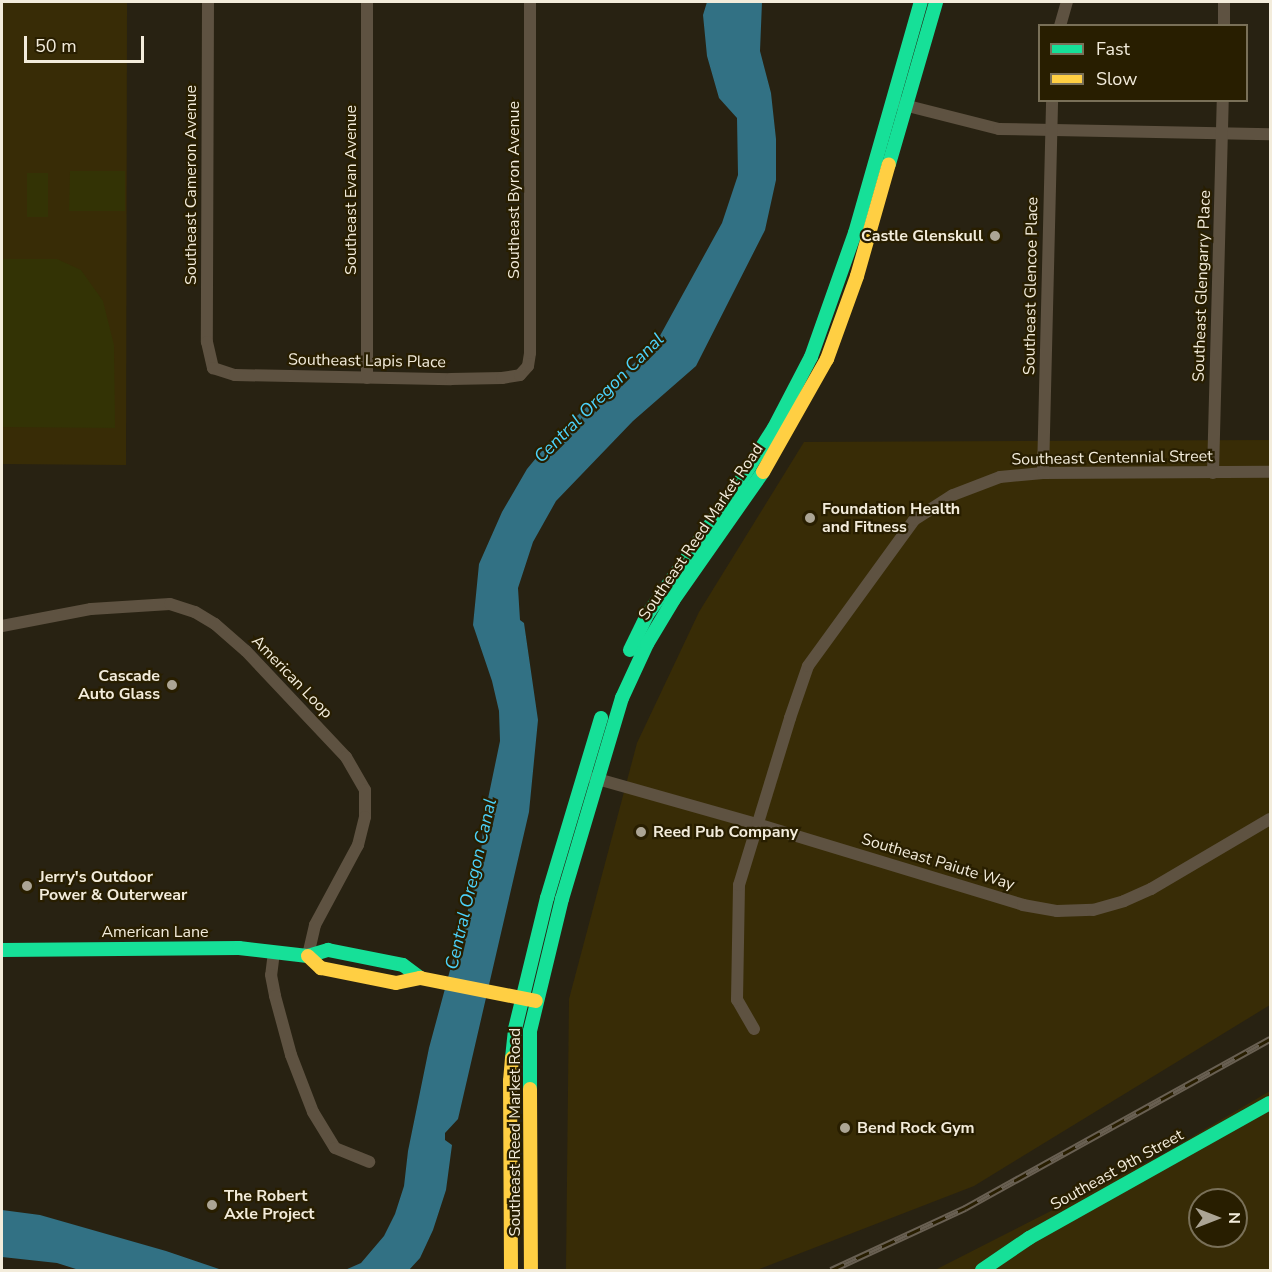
<!DOCTYPE html>
<style>
body{margin:0}
#map{position:relative;width:1272px;height:1272px;overflow:hidden;background:#282212;font-family:"Nunito Sans",sans-serif}
div>[style]{position:absolute}
[style*='--x']{left:calc(var(--x)*1px);top:calc(var(--y)*1px);width:calc(var(--w)*1px);rotate:calc(var(--a)*1deg)}
.built>*{inset:0;background:#382c06}
.green>*{inset:0;background:#333305}
.water>*{inset:0;background:#327184}
.street>*{height:12px;margin:-6px;padding:0 6px;transform-origin:6px;border-radius:6px;background:#5e5241}
.fast>*{height:14px;margin:-7px;padding:0 7px;transform-origin:7px;border-radius:7px;background:#16e098}
.slow>*{height:14px;margin:-7px;padding:0 7px;transform-origin:7px;border-radius:7px;background:#ffcf43}
.rail>*{height:7px;margin-top:-3.5px;transform-origin:0;background:repeating-linear-gradient(90deg,#281e00 0 14px,#696052 0 28px);box-sizing:border-box;border-block:2px solid #696052}
.dots>*{width:16px;height:16px;translate:-50% -50%;box-sizing:border-box;border:3px solid #281e00;border-radius:50%}
span{translate:-50% -50%;white-space:nowrap;text-align:center;line-height:1.15;-webkit-text-stroke:4.5px #281e00;paint-order:stroke}
.street-label{font-size:16px;color:#f3ecdb}
.poi-label{font-size:16px;color:#f3ecdb;font-weight:700}
.right{translate:-100% -50%;text-align:right}
.left{translate:0 -50%;text-align:left}
.water-label{font-size:18px;color:#4cd3fb;font-style:italic}
.frame{position:absolute;inset:0;border:3px solid #f3ecdb;pointer-events:none}
.legend{position:absolute;left:1038px;top:24px;width:210px;height:78px;box-sizing:border-box;background:#281e00;border:2px solid #797058;margin:0;padding:8px 10px;list-style:none;font-size:18px;color:#f3ecdb}
.legend li{display:flex;align-items:center;gap:12px;height:30px}
.legend b{width:30px;border:2px solid #797058}
.north{position:absolute;left:1188px;top:1188px;width:60px;height:60px;box-sizing:border-box;background:#281e00;border:2px solid #797058;border-radius:50%;rotate:90deg;font-size:16px;font-weight:700;line-height:24px;text-align:center;color:#f3ecdb}
.north::after{content:'';display:block;margin:auto;width:21px;height:27px;background:#aca595;clip-path:polygon(50% 0,100% 100%,50% 72%,0 100%)}
.scale{position:absolute;left:24px;top:36px;width:120px;height:27px;box-sizing:border-box;border:3px solid #f3ecdb;border-top:0;padding-left:8px;font-size:18px;line-height:21px;white-space:nowrap;color:#f3ecdb;-webkit-text-stroke:4px #281e00;paint-order:stroke}
</style>
<div id="map">
<div class="built">
<i style="clip-path:polygon(2px 2px,127px 2px,126px 465px,2px 464px)"></i>
<i style="clip-path:polygon(1270px 440px,1270px 1005px,974px 1186px,757px 1270px,566px 1270px,569px 999px,637px 743px,699px 612px,804px 442px)"></i>
<i style="clip-path:polygon(evenodd,1270px 1091px,1270px 1270px,935px 1270px,1161px 1155px,1270px 1091px,1200px 1200px,1236px 1200px,1236px 1236px,1200px 1236px,1200px 1200px)"></i>
</div>
<div class="green">
<i style="clip-path:polygon(70px 171px,125px 171px,125px 211px,69px 211px)"></i>
<i style="clip-path:polygon(27px 173px,48px 173px,48px 217px,27px 217px)"></i>
<i style="clip-path:polygon(2px 259px,57px 259px,81px 270px,103px 301px,114px 345px,115px 428px,2px 427px)"></i>
</div>
<div class="water">
<i style="clip-path:polygon(707px 2px,762px 2px,760px 51px,771px 93px,776px 139px,776px 180px,765px 230px,696px 366px,633px 421px,556px 501px,533px 542px,518px 588px,520px 620px,524px 623px,538px 720px,529px 812px,458px 1119px,445px 1133px,445px 1140px,452px 1145px,446px 1190px,433px 1230px,420px 1258px,409px 1270px,345px 1270px,361px 1263px,384px 1236px,395px 1214px,404px 1186px,408px 1151px,429px 1048px,453px 959px,460px 944px,481px 853px,484px 818px,500px 741px,499px 711px,492px 681px,473px 625px,479px 564px,502px 512px,527px 469px,551px 440px,656px 343px,722px 223px,738px 175px,737px 118px,719px 98px,707px 56px,703px 15px)"></i>
<i style="clip-path:polygon(2px 1210px,40px 1215px,166px 1251px,222px 1270px,79px 1270px,57px 1263px,2px 1257px)"></i>
</div>
<div class="street">
<i style="--x:208;--y:2;--w:340;--a:90.2"></i>
<i style="--x:207;--y:342;--w:27;--a:77"></i>
<i style="--x:213;--y:368;--w:23;--a:18"></i>
<i style="--x:235;--y:375;--w:216;--a:1.1"></i>
<i style="--x:451;--y:379;--w:51;--a:-1.1"></i>
<i style="--x:502;--y:378;--w:18;--a:-9"></i>
<i style="--x:520;--y:375;--w:12;--a:-48"></i>
<i style="--x:528;--y:366;--w:13;--a:-81"></i>
<i style="--x:530;--y:353;--w:351;--a:-90"></i>
<i style="--x:1060;--y:26;--w:25;--a:-74"></i>
<i style="--x:1224;--y:26;--w:24;--a:-90"></i>
<i style="--x:900;--y:104;--w:102;--a:14.2"></i>
<i style="--x:999;--y:129;--w:271;--a:1.1"></i>
<i style="--x:367;--y:378;--w:376;--a:-90"></i>
<i style="--x:1043;--y:473;--w:373;--a:-88.6"></i>
<i style="--x:1213;--y:473;--w:373;--a:-88.5"></i>
<i style="--x:2;--y:626;--w:91;--a:-10.8"></i>
<i style="--x:91;--y:609;--w:79;--a:-3.6"></i>
<i style="--x:170;--y:604;--w:26;--a:18"></i>
<i style="--x:195;--y:612;--w:23;--a:31"></i>
<i style="--x:215;--y:624;--w:41;--a:41.1"></i>
<i style="--x:246;--y:651;--w:146;--a:46.7"></i>
<i style="--x:346;--y:757;--w:38;--a:60"></i>
<i style="--x:365;--y:790;--w:27;--a:90"></i>
<i style="--x:365;--y:817;--w:29;--a:104"></i>
<i style="--x:358;--y:845;--w:91;--a:118.3"></i>
<i style="--x:315;--y:925;--w:32;--a:103"></i>
<i style="--x:594;--y:778;--w:169;--a:15.8"></i>
<i style="--x:757;--y:824;--w:278;--a:16.9"></i>
<i style="--x:1023;--y:905;--w:35;--a:10"></i>
<i style="--x:1057;--y:911;--w:36;--a:-2"></i>
<i style="--x:1093;--y:910;--w:32;--a:-16"></i>
<i style="--x:1124;--y:901;--w:30;--a:-24"></i>
<i style="--x:1151;--y:889;--w:138;--a:-30.5"></i>
<i style="--x:274;--y:952;--w:23;--a:97"></i>
<i style="--x:271;--y:975;--w:21;--a:79"></i>
<i style="--x:275;--y:996;--w:61;--a:74.8"></i>
<i style="--x:291;--y:1055;--w:61;--a:68.9"></i>
<i style="--x:313;--y:1112;--w:42;--a:58.6"></i>
<i style="--x:335;--y:1148;--w:37;--a:22"></i>
<i style="--x:754;--y:1029;--w:34;--a:-120"></i>
<i style="--x:737;--y:1000;--w:115;--a:-89"></i>
<i style="--x:739;--y:885;--w:175;--a:-73"></i>
<i style="--x:790;--y:718;--w:55;--a:-70.9"></i>
<i style="--x:808;--y:666;--w:180;--a:-54"></i>
<i style="--x:914;--y:520;--w:46;--a:-32.7"></i>
<i style="--x:953;--y:495;--w:50;--a:-21"></i>
<i style="--x:1000;--y:477;--w:43;--a:-5.3"></i>
<i style="--x:1043;--y:473;--w:227;--a:-0.3"></i>
</div>
<div class="fast">
<i style="--x:889;--y:164;--w:169;--a:-73.8"></i>
<i style="--x:630;--y:650;--w:39;--a:-64"></i>
<i style="--x:647;--y:615;--w:155;--a:-55"></i>
<i style="--x:736;--y:488;--w:71;--a:-57.7"></i>
<i style="--x:774;--y:428;--w:80;--a:-62.5"></i>
<i style="--x:811;--y:357;--w:132;--a:-70.5"></i>
<i style="--x:855;--y:233;--w:240;--a:-74.1"></i>
<i style="--x:2;--y:950;--w:237;--a:-0.5"></i>
<i style="--x:239;--y:948;--w:69;--a:6.6"></i>
<i style="--x:308;--y:956;--w:21;--a:-17"></i>
<i style="--x:328;--y:950;--w:76;--a:11.3"></i>
<i style="--x:403;--y:965;--w:21;--a:37"></i>
<i style="--x:512;--y:1058;--w:29;--a:-84"></i>
<i style="--x:515;--y:1029;--w:135;--a:-76.3"></i>
<i style="--x:547;--y:898;--w:188;--a:-73.3"></i>
<i style="--x:530;--y:1089;--w:58;--a:-90"></i>
<i style="--x:530;--y:1031;--w:136;--a:-76.4"></i>
<i style="--x:562;--y:899;--w:210;--a:-73.4"></i>
<i style="--x:622;--y:698;--w:60;--a:-65.2"></i>
<i style="--x:647;--y:644;--w:52;--a:-59"></i>
<i style="--x:674;--y:599;--w:155;--a:-55"></i>
<i style="--x:982;--y:1270;--w:57;--a:-34.2"></i>
<i style="--x:1029;--y:1238;--w:276;--a:-29.3"></i>
</div>
<div class="slow">
<i style="--x:763;--y:472;--w:130;--a:-60.5"></i>
<i style="--x:827;--y:359;--w:88;--a:-70.1"></i>
<i style="--x:857;--y:276;--w:116;--a:-74.1"></i>
<i style="--x:308;--y:956;--w:18;--a:43"></i>
<i style="--x:321;--y:968;--w:76;--a:11.3"></i>
<i style="--x:396;--y:983;--w:25;--a:-12"></i>
<i style="--x:420;--y:978;--w:118;--a:11.2"></i>
<i style="--x:530;--y:1089;--w:181;--a:89.7"></i>
<i style="--x:511;--y:1270;--w:189;--a:-90.3"></i>
<i style="--x:510;--y:1081;--w:23;--a:-85"></i>
</div>
<div class="rail">
<i style="--x:831;--y:1270;--w:148;--a:-24.8"></i>
<i style="--x:965;--y:1208;--w:349;--a:-29"></i>
</div>
<div class="dots">
<i style="left:995px;top:236px;background:#aca595"></i>
<i style="left:810px;top:518px;background:#aca595"></i>
<i style="left:172px;top:685px;background:#aca595"></i>
<i style="left:641px;top:832px;background:#aca595"></i>
<i style="left:27px;top:886px;background:#aca595"></i>
<i style="left:845px;top:1128px;background:#aca595"></i>
<i style="left:212px;top:1205px;background:#aca595"></i>
</div>
<div class="street-label">
<span style="left:191px;top:185px;rotate:-90deg">Southeast Cameron Avenue</span>
<span style="left:351px;top:190px;rotate:-90deg">Southeast Evan Avenue</span>
<span style="left:514px;top:190px;rotate:-90deg">Southeast Byron Avenue</span>
<span style="left:1031px;top:286px;rotate:-89deg">Southeast Glencoe Place</span>
<span style="left:1202px;top:286px;rotate:-88deg">Southeast Glengarry Place</span>
<span style="left:367px;top:361px;rotate:1deg">Southeast Lapis Place</span>
<span style="left:1112px;top:458px;rotate:-1deg">Southeast Centennial Street</span>
<span style="left:701px;top:532px;rotate:-56deg">Southeast Reed Market Road</span>
<span style="left:292px;top:677px;rotate:46deg">American Loop</span>
<span style="left:938px;top:862px;rotate:17deg">Southeast Paiute Way</span>
<span style="left:155px;top:932px">American Lane</span>
<span style="left:515px;top:1132px;rotate:-90deg">Southeast Reed Market Road</span>
<span style="left:1117px;top:1170px;rotate:-29deg">Southeast 9th Street</span>
</div>
<div class="poi-label">
<span class="right" style="left:983px;top:236px">Castle Glenskull</span>
<span class="left" style="left:822px;top:518px">Foundation Health<br>and Fitness</span>
<span class="right" style="left:160px;top:685px">Cascade<br>Auto Glass</span>
<span class="left" style="left:653px;top:832px">Reed Pub Company</span>
<span class="left" style="left:39px;top:886px">Jerry's Outdoor<br>Power &amp; Outerwear</span>
<span class="left" style="left:857px;top:1128px">Bend Rock Gym</span>
<span class="left" style="left:224px;top:1205px">The Robert<br>Axle Project</span>
</div>
<div class="water-label">
<span style="left:599px;top:398px;rotate:-45deg">Central Oregon Canal</span>
<span style="left:471px;top:884px;rotate:-77deg">Central Oregon Canal</span>
</div>
<div class="frame"></div>
<ul class="legend">
<li><b style="height:8px;background:#16e098"></b>Fast</li>
<li><b style="height:8px;background:#ffcf43"></b>Slow</li>
</ul>
<div class="north">N</div>
<div class="scale">50 m</div>
</div>
